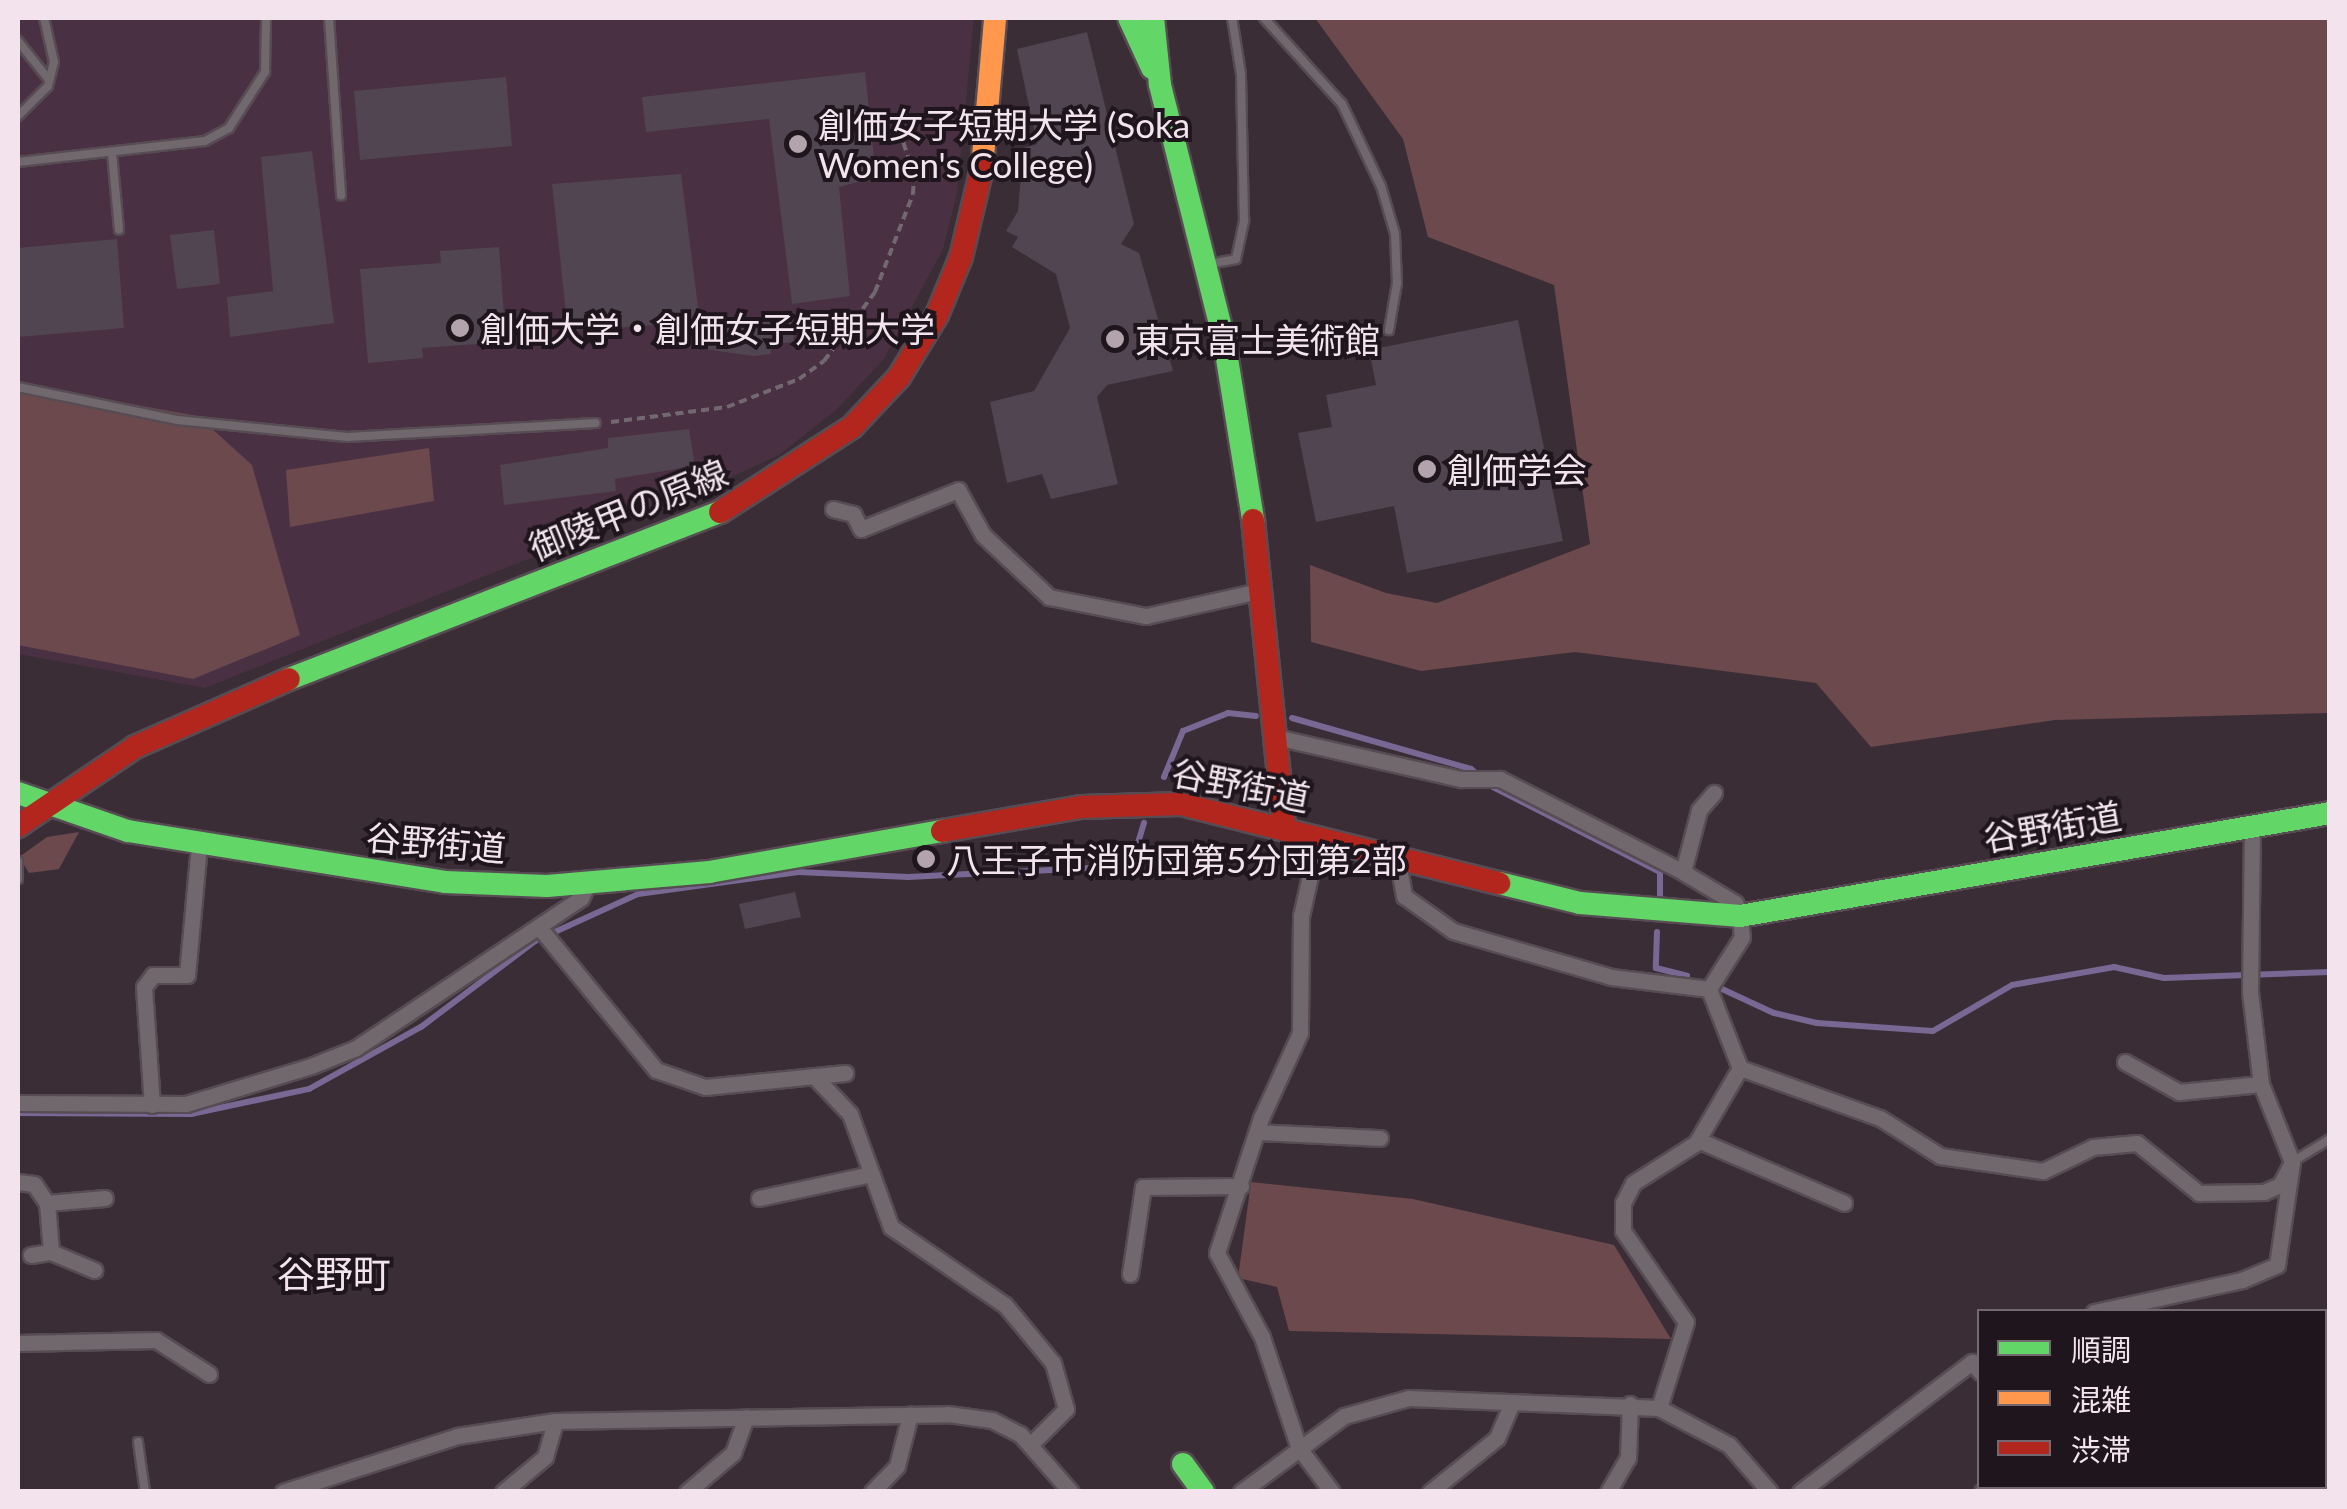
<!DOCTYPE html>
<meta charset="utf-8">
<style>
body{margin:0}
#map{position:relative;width:2347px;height:1509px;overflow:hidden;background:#3a2d36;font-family:Lato,"Noto Sans JP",sans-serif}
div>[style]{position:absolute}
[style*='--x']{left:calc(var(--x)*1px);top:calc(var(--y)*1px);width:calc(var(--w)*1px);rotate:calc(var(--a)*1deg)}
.built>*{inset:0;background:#4a3043}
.green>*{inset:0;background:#6b494d}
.stream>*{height:6px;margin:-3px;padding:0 3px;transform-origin:3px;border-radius:3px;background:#786893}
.building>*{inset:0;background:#504550}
.path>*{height:4px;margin-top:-2px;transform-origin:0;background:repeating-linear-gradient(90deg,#726970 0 8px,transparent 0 13px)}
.roads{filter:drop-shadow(2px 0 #574c53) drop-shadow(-2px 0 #574c53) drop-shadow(0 2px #574c53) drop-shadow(0 -2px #574c53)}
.lane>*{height:8px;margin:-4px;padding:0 4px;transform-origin:4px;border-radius:4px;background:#71686e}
.street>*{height:15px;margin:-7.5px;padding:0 7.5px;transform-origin:7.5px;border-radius:7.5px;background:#71686e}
.fast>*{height:22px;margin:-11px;padding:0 11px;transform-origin:11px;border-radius:11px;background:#63d668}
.slow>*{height:22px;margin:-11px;padding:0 11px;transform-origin:11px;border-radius:11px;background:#ff974d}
.jam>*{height:22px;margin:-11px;padding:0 11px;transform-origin:11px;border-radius:11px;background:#b3261e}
.dots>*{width:28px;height:28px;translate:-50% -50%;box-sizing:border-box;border:5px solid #1f151c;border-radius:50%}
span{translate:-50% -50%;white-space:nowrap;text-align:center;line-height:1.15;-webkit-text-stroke:8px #1f151c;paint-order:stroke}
.poi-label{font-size:35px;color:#f2e3ed}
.left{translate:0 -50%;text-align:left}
.street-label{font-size:35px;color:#f2e3ed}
.neighbourhood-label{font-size:38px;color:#f2e3ed}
.frame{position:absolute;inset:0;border:20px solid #f2e3ed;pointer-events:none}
.legend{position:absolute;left:1977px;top:1309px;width:350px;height:180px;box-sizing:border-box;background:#1f151c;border:2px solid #736770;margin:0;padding:12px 18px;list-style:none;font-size:30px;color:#f2e3ed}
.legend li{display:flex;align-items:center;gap:20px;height:50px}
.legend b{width:50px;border:2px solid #736770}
</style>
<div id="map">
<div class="built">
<i style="clip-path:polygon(18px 18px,974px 18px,957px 193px,943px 249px,884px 359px,836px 410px,779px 455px,718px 483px,205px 688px,18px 654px)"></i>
</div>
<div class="green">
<i style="clip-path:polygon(1315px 18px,2329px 18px,2329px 713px,2055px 720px,1871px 747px,1816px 683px,1575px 652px,1421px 671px,1311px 642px,1310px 565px,1386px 593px,1437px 603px,1590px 544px,1554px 285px,1428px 237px,1403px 139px)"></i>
<i style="clip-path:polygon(18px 384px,198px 416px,252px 465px,300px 635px,193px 679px,18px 645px)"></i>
<i style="clip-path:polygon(429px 448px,434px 501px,290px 527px,286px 470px)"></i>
<i style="clip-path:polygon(79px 832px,59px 869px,29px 873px,19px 857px,47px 837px)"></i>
<i style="clip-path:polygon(1251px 1182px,1413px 1199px,1614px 1245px,1671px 1339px,1289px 1331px,1277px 1287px,1238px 1278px)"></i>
</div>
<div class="stream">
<i style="--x:1292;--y:718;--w:186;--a:15.9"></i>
<i style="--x:1471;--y:769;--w:28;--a:39"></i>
<i style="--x:1493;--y:787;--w:187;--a:27"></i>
<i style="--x:1660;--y:872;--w:28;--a:90"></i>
<i style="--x:1164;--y:777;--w:50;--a:-67.6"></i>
<i style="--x:1183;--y:731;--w:48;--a:-21.8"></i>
<i style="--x:1228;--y:713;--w:28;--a:6"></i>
<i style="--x:1657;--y:932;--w:36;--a:92"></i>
<i style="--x:1656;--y:968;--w:32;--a:14"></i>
<i style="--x:1722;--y:989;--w:57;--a:24.8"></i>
<i style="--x:1774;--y:1013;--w:44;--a:13.1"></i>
<i style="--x:1817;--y:1023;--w:116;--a:3.9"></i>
<i style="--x:1933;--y:1031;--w:91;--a:-30.2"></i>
<i style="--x:2012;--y:985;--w:104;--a:-10"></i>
<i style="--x:2114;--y:967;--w:51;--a:12.4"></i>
<i style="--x:2164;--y:978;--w:166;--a:-2.1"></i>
<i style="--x:18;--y:1113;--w:173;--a:0.3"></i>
<i style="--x:191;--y:1114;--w:121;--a:-12"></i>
<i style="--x:309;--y:1089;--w:128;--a:-29"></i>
<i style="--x:421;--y:1027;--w:143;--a:-37"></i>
<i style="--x:535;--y:941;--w:113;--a:-24.5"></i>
<i style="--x:638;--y:894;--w:162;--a:-7.8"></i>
<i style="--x:798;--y:872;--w:110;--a:2.6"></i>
<i style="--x:908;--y:877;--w:223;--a:-2.8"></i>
<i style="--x:1131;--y:866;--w:45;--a:-73.2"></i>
</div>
<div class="building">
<i style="clip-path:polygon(1087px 32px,1134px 224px,1121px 244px,1139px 253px,1173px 371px,1107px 385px,1097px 397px,1118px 484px,1051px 499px,1042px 474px,1007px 483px,990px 402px,1034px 391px,1070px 328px,1056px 274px,1012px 247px,1018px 237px,1006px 231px,1018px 211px,1023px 148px,1037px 144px,1017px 49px)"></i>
<i style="clip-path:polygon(865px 72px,876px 177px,839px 187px,850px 296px,792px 304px,769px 119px,646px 132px,642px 97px)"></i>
<i style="clip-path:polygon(506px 77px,512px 146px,360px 160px,354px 91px)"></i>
<i style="clip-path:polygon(312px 151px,334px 323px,230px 337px,227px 297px,273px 291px,261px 157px)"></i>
<i style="clip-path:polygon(681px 174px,700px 322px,568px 331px,552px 184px)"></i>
<i style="clip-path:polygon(214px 230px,220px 284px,177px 289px,170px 235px)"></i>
<i style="clip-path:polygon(117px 239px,124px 328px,18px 337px,18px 248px)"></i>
<i style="clip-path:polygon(499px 247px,506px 342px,422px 348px,423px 358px,368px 363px,360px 269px,441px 263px,440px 251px)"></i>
<i style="clip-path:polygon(736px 320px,792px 320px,794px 342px,770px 344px,771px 354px,753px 356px,704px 349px,703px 328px)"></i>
<i style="clip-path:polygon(1518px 320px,1563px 541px,1407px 573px,1394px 506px,1316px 522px,1298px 433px,1332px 427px,1326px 395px,1376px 385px,1369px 350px)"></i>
<i style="clip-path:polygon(689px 429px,695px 466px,615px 479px,616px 491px,504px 505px,500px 465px,608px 448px,608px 438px)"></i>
<i style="clip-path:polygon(795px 892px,801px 917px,745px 929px,739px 904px)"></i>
</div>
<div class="path">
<i style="--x:611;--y:422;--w:117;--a:-7.4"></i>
<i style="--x:727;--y:407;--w:77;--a:-21.3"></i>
<i style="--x:799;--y:379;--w:31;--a:-36"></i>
<i style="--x:824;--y:361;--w:86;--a:-53.5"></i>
<i style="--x:875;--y:292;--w:105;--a:-68.8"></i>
<i style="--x:913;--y:194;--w:19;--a:-87"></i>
<i style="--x:914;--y:175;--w:52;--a:-108.1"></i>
</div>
<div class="roads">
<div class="lane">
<i style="--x:329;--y:18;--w:178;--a:86.1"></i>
<i style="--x:1264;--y:18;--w:116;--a:47.8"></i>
<i style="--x:1342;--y:104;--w:91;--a:64.6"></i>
<i style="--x:1381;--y:186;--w:50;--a:73.7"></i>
<i style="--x:1395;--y:234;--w:49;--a:87.7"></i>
<i style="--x:1397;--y:283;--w:48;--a:99.7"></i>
<i style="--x:18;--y:41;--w:50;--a:51.5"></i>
<i style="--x:18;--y:116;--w:42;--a:-45"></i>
<i style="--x:48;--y:86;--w:25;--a:-76"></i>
<i style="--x:54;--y:62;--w:45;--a:-102.8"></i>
<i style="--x:112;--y:153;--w:77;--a:84.8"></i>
<i style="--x:18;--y:162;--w:188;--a:-6.4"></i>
<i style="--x:205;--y:141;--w:27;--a:-28"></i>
<i style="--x:229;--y:128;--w:67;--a:-57.3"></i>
<i style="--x:265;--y:72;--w:54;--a:-88.9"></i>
<i style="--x:1209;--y:264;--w:27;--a:-10"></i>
<i style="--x:1236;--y:259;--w:40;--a:-78"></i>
<i style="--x:1244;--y:220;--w:146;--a:-91.2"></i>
<i style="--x:1241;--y:74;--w:57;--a:-99.1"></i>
<i style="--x:18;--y:387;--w:162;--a:11.7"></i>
<i style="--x:177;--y:420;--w:171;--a:5.7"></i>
<i style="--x:347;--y:437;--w:249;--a:-3.2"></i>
<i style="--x:18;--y:861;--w:18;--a:90"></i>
<i style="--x:2292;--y:1162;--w:44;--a:-31.2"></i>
<i style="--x:138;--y:1442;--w:50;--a:82"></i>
</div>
<div class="street">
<i style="--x:833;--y:509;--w:21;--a:14"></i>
<i style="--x:853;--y:514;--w:17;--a:62"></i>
<i style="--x:861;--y:529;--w:105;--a:-21.9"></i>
<i style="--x:958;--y:490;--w:51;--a:60.9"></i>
<i style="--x:983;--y:535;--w:91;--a:43.2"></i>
<i style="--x:1049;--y:597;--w:99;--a:11.1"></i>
<i style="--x:1146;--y:616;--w:120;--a:-12.5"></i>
<i style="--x:1280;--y:738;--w:186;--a:12.8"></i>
<i style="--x:1461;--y:779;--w:39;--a:0"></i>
<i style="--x:1500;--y:779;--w:205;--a:26.9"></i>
<i style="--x:1683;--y:872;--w:61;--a:30.8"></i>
<i style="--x:1735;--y:903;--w:14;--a:69"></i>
<i style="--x:1740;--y:916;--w:21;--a:85"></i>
<i style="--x:1742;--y:937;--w:62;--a:122.4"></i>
<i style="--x:1319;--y:835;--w:83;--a:102.5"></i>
<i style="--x:1301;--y:916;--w:117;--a:90.5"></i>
<i style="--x:1300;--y:1033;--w:94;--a:114.6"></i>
<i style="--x:1261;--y:1118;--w:142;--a:108.1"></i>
<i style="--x:1217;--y:1253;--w:95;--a:61.8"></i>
<i style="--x:1262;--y:1337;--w:117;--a:71.6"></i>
<i style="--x:1299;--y:1448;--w:55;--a:53.1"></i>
<i style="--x:1397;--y:856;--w:41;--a:80.1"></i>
<i style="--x:1404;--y:896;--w:60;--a:35.5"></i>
<i style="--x:1453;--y:931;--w:165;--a:16.2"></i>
<i style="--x:1611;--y:977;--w:99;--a:7"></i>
<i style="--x:1709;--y:989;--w:85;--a:68.6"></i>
<i style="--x:1740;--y:1068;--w:149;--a:19.7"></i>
<i style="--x:1880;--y:1118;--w:71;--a:32.3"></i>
<i style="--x:1940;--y:1156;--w:104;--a:8.3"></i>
<i style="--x:2043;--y:1171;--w:55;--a:-25.6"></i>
<i style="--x:2093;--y:1147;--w:44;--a:-5.2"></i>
<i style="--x:2137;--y:1143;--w:80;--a:38.9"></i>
<i style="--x:2199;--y:1193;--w:65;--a:-0.9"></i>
<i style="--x:2264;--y:1192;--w:17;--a:-24"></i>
<i style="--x:2280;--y:1185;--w:26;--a:-62"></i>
<i style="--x:1683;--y:872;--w:64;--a:-75.5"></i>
<i style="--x:1699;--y:810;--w:23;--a:-49"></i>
<i style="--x:539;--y:927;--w:185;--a:50.7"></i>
<i style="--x:656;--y:1070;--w:52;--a:19.1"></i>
<i style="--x:705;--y:1087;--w:141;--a:-5.7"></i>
<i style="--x:2125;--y:1062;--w:62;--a:29.1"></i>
<i style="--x:2179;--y:1092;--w:82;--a:-5.6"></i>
<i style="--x:814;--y:1076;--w:52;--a:46.5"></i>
<i style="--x:850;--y:1114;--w:120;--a:70.1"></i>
<i style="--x:891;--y:1227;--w:138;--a:34.4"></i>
<i style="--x:1005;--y:1305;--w:75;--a:50.4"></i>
<i style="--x:1053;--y:1363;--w:48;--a:74.2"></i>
<i style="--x:1066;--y:1409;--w:48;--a:135"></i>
<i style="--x:18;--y:1103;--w:168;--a:0.3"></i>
<i style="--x:186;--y:1104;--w:131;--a:-16.9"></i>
<i style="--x:311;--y:1066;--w:48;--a:-21.8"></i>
<i style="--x:356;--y:1048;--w:270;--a:-33.7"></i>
<i style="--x:581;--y:898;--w:14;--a:-65"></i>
<i style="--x:152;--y:1105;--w:118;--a:-93.9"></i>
<i style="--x:144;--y:987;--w:15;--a:-53"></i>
<i style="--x:153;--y:975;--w:34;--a:0"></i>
<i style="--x:187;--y:975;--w:131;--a:-84.7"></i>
<i style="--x:1257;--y:1132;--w:123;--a:2.8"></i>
<i style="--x:1698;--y:1140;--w:159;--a:23.3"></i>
<i style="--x:18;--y:1182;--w:16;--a:7"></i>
<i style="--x:34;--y:1184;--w:23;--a:56"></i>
<i style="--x:47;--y:1203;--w:49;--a:85.3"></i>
<i style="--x:759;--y:1198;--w:115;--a:-12.1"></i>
<i style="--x:47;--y:1203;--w:58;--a:-4.9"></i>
<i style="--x:31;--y:1255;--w:20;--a:-9"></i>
<i style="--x:51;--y:1252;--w:47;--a:22.7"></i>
<i style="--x:1130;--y:1274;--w:88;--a:-81.5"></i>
<i style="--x:1143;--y:1187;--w:98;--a:-0.6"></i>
<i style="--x:2094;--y:1312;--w:151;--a:-12.2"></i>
<i style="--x:2242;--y:1280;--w:38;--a:-23"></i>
<i style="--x:2277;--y:1265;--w:104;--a:-81.7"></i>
<i style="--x:2292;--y:1162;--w:84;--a:-111.7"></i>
<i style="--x:2261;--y:1084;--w:93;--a:-96.8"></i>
<i style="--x:2250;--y:992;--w:164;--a:-89.3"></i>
<i style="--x:18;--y:1343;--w:138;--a:-1.2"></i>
<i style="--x:156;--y:1340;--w:63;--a:32.7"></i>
<i style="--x:2324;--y:1369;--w:6;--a:9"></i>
<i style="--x:1659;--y:1408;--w:90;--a:-72.6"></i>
<i style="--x:1686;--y:1322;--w:111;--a:-124.7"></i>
<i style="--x:1623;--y:1231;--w:28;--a:-90"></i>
<i style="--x:1623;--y:1203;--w:22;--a:-63"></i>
<i style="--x:1633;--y:1183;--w:75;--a:-32.4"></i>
<i style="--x:1696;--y:1143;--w:87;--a:-59.6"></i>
<i style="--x:2324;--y:1461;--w:6;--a:9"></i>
<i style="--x:2062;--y:1486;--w:7;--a:56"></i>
<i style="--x:2128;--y:1486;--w:6;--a:81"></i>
<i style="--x:283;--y:1492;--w:183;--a:-17.8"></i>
<i style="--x:457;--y:1436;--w:99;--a:-8.7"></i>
<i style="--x:555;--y:1421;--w:393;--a:-1"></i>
<i style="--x:948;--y:1414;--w:44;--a:7.8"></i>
<i style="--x:992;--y:1420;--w:31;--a:27"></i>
<i style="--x:1020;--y:1434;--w:77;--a:48.7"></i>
<i style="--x:503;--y:1492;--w:55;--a:-39.8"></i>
<i style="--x:545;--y:1457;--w:37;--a:-74"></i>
<i style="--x:687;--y:1492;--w:60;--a:-40.3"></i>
<i style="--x:733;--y:1453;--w:38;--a:-70"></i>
<i style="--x:872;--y:1492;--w:36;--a:-46"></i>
<i style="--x:897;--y:1466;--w:53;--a:-75.7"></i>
<i style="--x:1241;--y:1492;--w:128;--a:-36.4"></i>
<i style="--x:1344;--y:1416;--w:67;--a:-15.5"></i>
<i style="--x:1409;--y:1398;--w:250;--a:2.3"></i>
<i style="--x:1659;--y:1408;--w:79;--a:27.9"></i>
<i style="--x:1729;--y:1445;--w:62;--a:48.9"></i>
<i style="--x:1430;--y:1492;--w:86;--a:-38.9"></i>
<i style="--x:1497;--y:1438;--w:39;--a:-67"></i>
<i style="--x:1608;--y:1492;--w:39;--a:-60"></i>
<i style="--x:1628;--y:1458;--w:54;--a:-87.9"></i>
<i style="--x:1800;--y:1492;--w:216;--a:-37.1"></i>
<i style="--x:1972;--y:1362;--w:13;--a:51"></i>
<i style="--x:1982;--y:1492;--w:9;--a:-41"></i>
<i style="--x:2242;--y:1492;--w:6;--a:-90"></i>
<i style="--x:2305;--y:1492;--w:6;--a:-90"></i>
</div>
<div class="fast">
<i style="--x:1129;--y:18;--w:55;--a:65.3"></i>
<i style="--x:1153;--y:18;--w:67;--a:84"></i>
<i style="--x:1160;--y:85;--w:263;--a:75.9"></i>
<i style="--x:1224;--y:340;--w:182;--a:80.8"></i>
<i style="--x:289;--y:679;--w:462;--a:-21.2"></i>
<i style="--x:18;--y:793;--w:116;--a:19.1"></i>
<i style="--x:128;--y:831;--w:321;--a:9.1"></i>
<i style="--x:445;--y:882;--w:102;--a:2.2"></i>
<i style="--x:547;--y:886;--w:163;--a:-4.9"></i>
<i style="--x:709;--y:872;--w:237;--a:-10"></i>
<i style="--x:1499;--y:883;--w:83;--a:13.9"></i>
<i style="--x:1580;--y:903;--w:161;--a:4.6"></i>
<i style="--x:1740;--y:916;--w:599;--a:-9.9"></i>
<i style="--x:1183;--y:1464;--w:34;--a:54"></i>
</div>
<div class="slow">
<i style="--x:982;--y:168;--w:151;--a:-85"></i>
</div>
<div class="jam">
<i style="--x:720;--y:512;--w:157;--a:-32.8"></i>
<i style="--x:852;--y:427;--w:69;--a:-46.8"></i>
<i style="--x:899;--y:377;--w:73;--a:-58.5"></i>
<i style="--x:937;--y:315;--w:63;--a:-67.5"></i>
<i style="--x:961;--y:257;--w:91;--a:-76.7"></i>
<i style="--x:1253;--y:520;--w:307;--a:84.2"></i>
<i style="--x:18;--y:826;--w:141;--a:-34"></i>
<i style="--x:135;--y:747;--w:168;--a:-23.8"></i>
<i style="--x:942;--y:831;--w:141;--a:-9.8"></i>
<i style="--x:1081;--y:807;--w:100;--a:-1.7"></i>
<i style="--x:1181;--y:804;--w:328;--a:14"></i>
</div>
</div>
<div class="dots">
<i style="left:798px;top:144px;background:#b2a3ad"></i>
<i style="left:460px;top:328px;background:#b2a3ad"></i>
<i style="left:1115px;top:339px;background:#b2a3ad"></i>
<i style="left:1427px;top:469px;background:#b2a3ad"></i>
<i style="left:926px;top:859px;background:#b2a3ad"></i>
</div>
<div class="poi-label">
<span class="left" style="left:818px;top:144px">創価女子短期大学 (Soka<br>Women's College)</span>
<span class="left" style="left:480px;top:328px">創価大学・創価女子短期大学</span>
<span class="left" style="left:1135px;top:339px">東京富士美術館</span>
<span class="left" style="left:1447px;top:469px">創価学会</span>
<span class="left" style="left:946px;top:859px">八王子市消防団第5分団第2部</span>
</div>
<div class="street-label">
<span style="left:628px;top:509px;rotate:-22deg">御陵甲の原線</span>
<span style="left:1241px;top:784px;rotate:11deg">谷野街道</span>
<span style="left:2052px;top:826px;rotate:-10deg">谷野街道</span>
<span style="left:436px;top:842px;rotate:5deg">谷野街道</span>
</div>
<div class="neighbourhood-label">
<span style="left:334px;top:1274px">谷野町</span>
</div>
<div class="frame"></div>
<ul class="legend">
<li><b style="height:12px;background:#63d668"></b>順調</li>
<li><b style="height:12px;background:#ff974d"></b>混雑</li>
<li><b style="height:12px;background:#b3261e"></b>渋滞</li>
</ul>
</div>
